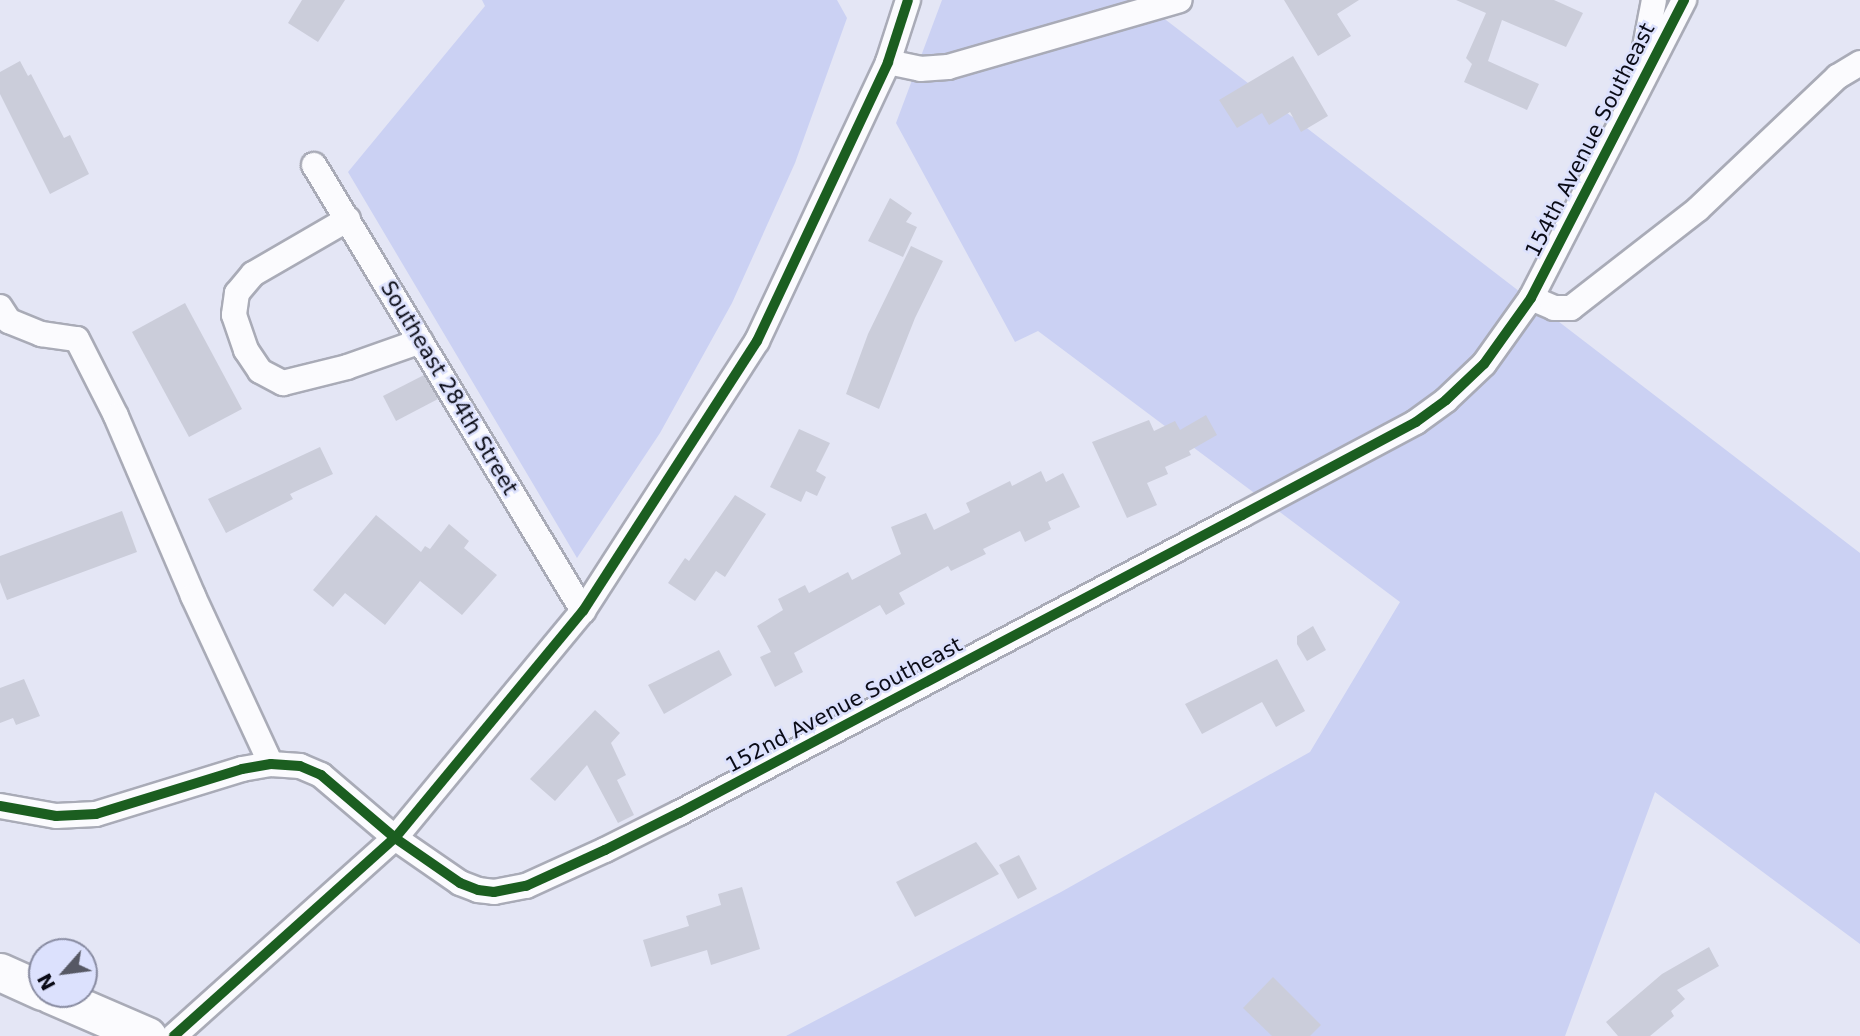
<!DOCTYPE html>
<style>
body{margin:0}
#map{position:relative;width:1860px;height:1036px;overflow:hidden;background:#e4e6f5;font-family:"DejaVu Sans",sans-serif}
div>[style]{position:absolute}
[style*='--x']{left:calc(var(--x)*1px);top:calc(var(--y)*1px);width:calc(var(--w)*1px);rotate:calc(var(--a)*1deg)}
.green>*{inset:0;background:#cbd1f3}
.building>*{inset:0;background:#cbcdda}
.roads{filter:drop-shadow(2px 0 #a9abb7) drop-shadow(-2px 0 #a9abb7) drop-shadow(0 2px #a9abb7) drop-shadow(0 -2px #a9abb7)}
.minor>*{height:24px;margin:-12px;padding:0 12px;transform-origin:12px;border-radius:12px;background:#fbfbfe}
.highway>*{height:37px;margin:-18.5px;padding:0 18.5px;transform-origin:18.5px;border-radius:18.5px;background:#fbfbfe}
.cycleway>*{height:10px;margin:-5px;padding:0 5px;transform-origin:5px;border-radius:5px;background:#1b5e20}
span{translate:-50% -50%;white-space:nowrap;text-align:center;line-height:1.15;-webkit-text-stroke:5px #dce1fd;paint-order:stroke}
.street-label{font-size:21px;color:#0a0b16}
.north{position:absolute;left:28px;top:938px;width:70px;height:70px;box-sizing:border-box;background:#dce1fd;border:2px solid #888ba1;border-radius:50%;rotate:242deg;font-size:19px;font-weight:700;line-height:28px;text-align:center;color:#0a0b16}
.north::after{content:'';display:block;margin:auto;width:24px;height:32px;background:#565864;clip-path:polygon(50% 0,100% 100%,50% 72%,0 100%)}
</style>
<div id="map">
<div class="green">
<i style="clip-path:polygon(482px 0,837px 0,847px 18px,795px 163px,732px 303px,660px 433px,577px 558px,348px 172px,485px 6px)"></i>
<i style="clip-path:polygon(942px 0,1140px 0,1860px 553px,1860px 944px,1655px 792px,1565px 1036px,786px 1036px,1061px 892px,1310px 752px,1400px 602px,1038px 331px,1015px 342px,896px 123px)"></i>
</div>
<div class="building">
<i style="clip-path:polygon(302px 0,345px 0,318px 42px,288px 23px)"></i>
<i style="clip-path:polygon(1284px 0,1359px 0,1337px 14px,1351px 36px,1318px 56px)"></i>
<i style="clip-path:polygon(1456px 0,1554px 0,1583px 13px,1566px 47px,1502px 20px,1488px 61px,1539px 84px,1527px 110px,1464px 82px,1472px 64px,1466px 58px,1486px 13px)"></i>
<i style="clip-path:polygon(1293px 56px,1328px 116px,1301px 132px,1290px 112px,1269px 125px,1262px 113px,1237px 128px,1219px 100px)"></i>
<i style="clip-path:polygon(20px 61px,28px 76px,31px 74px,64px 138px,70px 135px,89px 174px,50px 194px,0 94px,0 72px)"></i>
<i style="clip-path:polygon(890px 198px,912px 213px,906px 222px,917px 227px,903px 257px,868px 241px)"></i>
<i style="clip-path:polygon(911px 246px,943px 261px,915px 318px,879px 409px,846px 394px,868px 334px)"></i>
<i style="clip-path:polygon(185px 303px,242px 409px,189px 437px,132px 332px)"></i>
<i style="clip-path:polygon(424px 375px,438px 399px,396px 421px,383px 396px)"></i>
<i style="clip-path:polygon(1206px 415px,1217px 435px,1189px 451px,1191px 455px,1165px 467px,1168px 474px,1147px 483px,1157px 505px,1127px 518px,1092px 442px,1149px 420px,1154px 431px,1175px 421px,1180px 430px)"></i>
<i style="clip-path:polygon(799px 429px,830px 443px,816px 471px,826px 477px,817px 496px,806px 491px,801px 502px,770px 487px)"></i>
<i style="clip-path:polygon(320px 447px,333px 474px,290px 494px,293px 499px,226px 533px,208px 499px)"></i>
<i style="clip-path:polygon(1041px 471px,1046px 482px,1063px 473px,1080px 507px,1048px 522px,1051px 529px,1025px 542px,1020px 531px,983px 549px,986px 554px,951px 571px,948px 566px,899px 593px,905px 604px,886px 615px,880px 605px,794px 653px,803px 672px,775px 687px,760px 657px,771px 652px,757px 626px,783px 610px,778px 599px,805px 585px,809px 593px,848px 572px,852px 580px,901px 554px,891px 527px,926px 513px,934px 530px,970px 512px,966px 503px,1010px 481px,1012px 486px)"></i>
<i style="clip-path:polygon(735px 495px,766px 514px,725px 577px,716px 571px,695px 601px,668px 583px,685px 558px,689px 561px)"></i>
<i style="clip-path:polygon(122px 511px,137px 552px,7px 600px,0 582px,0 556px)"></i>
<i style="clip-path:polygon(376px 515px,421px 552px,425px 546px,430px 549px,449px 524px,469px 541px,464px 548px,497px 575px,462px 615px,420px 581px,385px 625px,345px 593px,333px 607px,313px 590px)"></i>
<i style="clip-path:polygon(1313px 626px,1326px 650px,1307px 661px,1297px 644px,1297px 636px)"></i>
<i style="clip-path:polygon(719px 650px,732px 675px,664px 714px,648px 685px)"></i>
<i style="clip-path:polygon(1277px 659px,1305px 711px,1276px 727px,1262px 702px,1202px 734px,1185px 704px)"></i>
<i style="clip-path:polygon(24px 679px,40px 716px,16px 725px,13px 718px,0 723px,0 688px)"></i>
<i style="clip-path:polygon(595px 710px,620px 733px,611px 743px,626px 775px,617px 780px,634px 815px,618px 823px,587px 765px,555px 801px,530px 779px)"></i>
<i style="clip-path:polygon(976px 842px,999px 874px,915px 917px,896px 882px)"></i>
<i style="clip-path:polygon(1019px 855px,1037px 889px,1018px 899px,999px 865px)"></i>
<i style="clip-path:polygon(742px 887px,760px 949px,711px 965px,707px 950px,651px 967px,643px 940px,689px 926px,686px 916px,721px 905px,718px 894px)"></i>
<i style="clip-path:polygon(1709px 947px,1719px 966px,1677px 990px,1685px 999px,1671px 1011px,1674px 1016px,1650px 1036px,1618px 1036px,1606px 1022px,1662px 974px)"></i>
<i style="clip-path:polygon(1273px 977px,1321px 1025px,1310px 1036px,1272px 1036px,1243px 1008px)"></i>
</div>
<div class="roads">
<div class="minor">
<i style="--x:888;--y:62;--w:33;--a:12"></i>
<i style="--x:920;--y:69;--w:28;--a:-4"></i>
<i style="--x:948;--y:67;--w:241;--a:-16.1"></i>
<i style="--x:1641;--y:68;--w:69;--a:-79.2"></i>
<i style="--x:314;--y:165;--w:521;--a:58.9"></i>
<i style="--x:348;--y:219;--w:110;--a:149.9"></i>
<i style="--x:253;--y:274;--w:25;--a:130"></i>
<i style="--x:237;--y:293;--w:22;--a:98"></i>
<i style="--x:234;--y:315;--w:37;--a:71"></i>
<i style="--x:246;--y:350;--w:25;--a:56"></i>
<i style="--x:260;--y:371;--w:26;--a:28"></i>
<i style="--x:283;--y:383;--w:66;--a:-14"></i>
<i style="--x:347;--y:367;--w:78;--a:-19.4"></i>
<i style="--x:1531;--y:298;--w:25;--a:23"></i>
<i style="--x:1554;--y:308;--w:17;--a:0"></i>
<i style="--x:1571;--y:308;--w:161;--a:-37.9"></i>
<i style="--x:1698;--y:209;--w:192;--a:-43.5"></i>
<i style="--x:1837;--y:77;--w:27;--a:-31"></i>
<i style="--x:0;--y:307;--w:17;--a:57"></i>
<i style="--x:9;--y:321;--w:35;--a:22"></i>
<i style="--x:41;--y:334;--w:36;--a:8"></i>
<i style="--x:77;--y:339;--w:86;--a:63.1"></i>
<i style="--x:116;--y:416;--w:196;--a:66.8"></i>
<i style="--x:193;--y:596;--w:185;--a:65.1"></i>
<i style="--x:0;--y:806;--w:57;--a:10.1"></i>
<i style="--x:56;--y:816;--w:40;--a:-2.9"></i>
<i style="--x:96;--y:814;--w:153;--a:-17.1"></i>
<i style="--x:242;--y:769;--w:29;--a:-10"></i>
<i style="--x:271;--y:764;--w:29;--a:4"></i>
<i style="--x:300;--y:766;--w:23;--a:23"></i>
<i style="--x:321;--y:775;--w:97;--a:40.4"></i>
<i style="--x:395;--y:838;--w:79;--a:34.7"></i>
<i style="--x:460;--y:883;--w:19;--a:21"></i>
<i style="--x:478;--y:890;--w:16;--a:7"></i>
<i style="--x:494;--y:892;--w:33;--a:-11"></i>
<i style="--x:526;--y:886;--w:87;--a:-24.5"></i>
<i style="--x:605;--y:850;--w:83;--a:-26.6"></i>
<i style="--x:679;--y:813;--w:637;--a:-27.89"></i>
<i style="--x:1242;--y:515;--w:197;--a:-28.1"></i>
<i style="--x:1416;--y:422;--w:37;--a:-36"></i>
<i style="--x:1446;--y:400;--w:52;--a:-43.5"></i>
<i style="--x:1484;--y:364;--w:81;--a:-54.5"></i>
<i style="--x:1531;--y:298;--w:335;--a:-62.8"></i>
<i style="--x:174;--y:1036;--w:297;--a:-41.9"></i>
<i style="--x:395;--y:838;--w:295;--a:-50.4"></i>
<i style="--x:583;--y:611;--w:321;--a:-57.2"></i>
<i style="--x:757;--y:341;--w:308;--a:-64.8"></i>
<i style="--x:888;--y:62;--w:65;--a:-72.1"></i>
</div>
<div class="highway">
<i style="--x:0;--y:972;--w:46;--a:24.3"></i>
<i style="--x:50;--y:994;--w:106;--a:23.4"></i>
</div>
</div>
<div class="cycleway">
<i style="--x:0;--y:806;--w:57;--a:10.1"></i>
<i style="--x:56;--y:816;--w:40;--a:-2.9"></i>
<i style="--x:96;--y:814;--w:153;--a:-17.1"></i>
<i style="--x:242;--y:769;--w:29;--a:-10"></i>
<i style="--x:271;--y:764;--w:29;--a:4"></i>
<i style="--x:300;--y:766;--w:23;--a:23"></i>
<i style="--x:321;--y:775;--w:97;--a:40.4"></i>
<i style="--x:395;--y:838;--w:79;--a:34.7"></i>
<i style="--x:460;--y:883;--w:19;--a:21"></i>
<i style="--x:478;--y:890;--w:16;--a:7"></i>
<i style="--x:494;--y:892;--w:33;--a:-11"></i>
<i style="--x:526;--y:886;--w:87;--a:-24.5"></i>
<i style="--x:605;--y:850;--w:83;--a:-26.6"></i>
<i style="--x:679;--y:813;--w:637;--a:-27.89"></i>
<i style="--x:1242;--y:515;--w:197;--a:-28.1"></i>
<i style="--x:1416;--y:422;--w:37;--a:-36"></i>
<i style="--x:1446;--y:400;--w:52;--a:-43.5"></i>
<i style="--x:1484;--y:364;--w:81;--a:-54.5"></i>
<i style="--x:1531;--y:298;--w:335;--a:-62.8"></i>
<i style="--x:174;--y:1036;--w:297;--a:-41.9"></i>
<i style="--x:395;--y:838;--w:295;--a:-50.4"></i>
<i style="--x:583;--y:611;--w:321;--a:-57.2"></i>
<i style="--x:757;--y:341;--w:308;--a:-64.8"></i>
<i style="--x:888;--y:62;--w:65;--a:-72.1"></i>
</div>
<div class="street-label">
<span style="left:1590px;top:140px;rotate:-63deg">154th Avenue Southeast</span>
<span style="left:449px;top:388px;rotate:59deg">Southeast 284th Street</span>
<span style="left:844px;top:705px;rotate:-28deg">152nd Avenue Southeast</span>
</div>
<div class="north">N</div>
</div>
